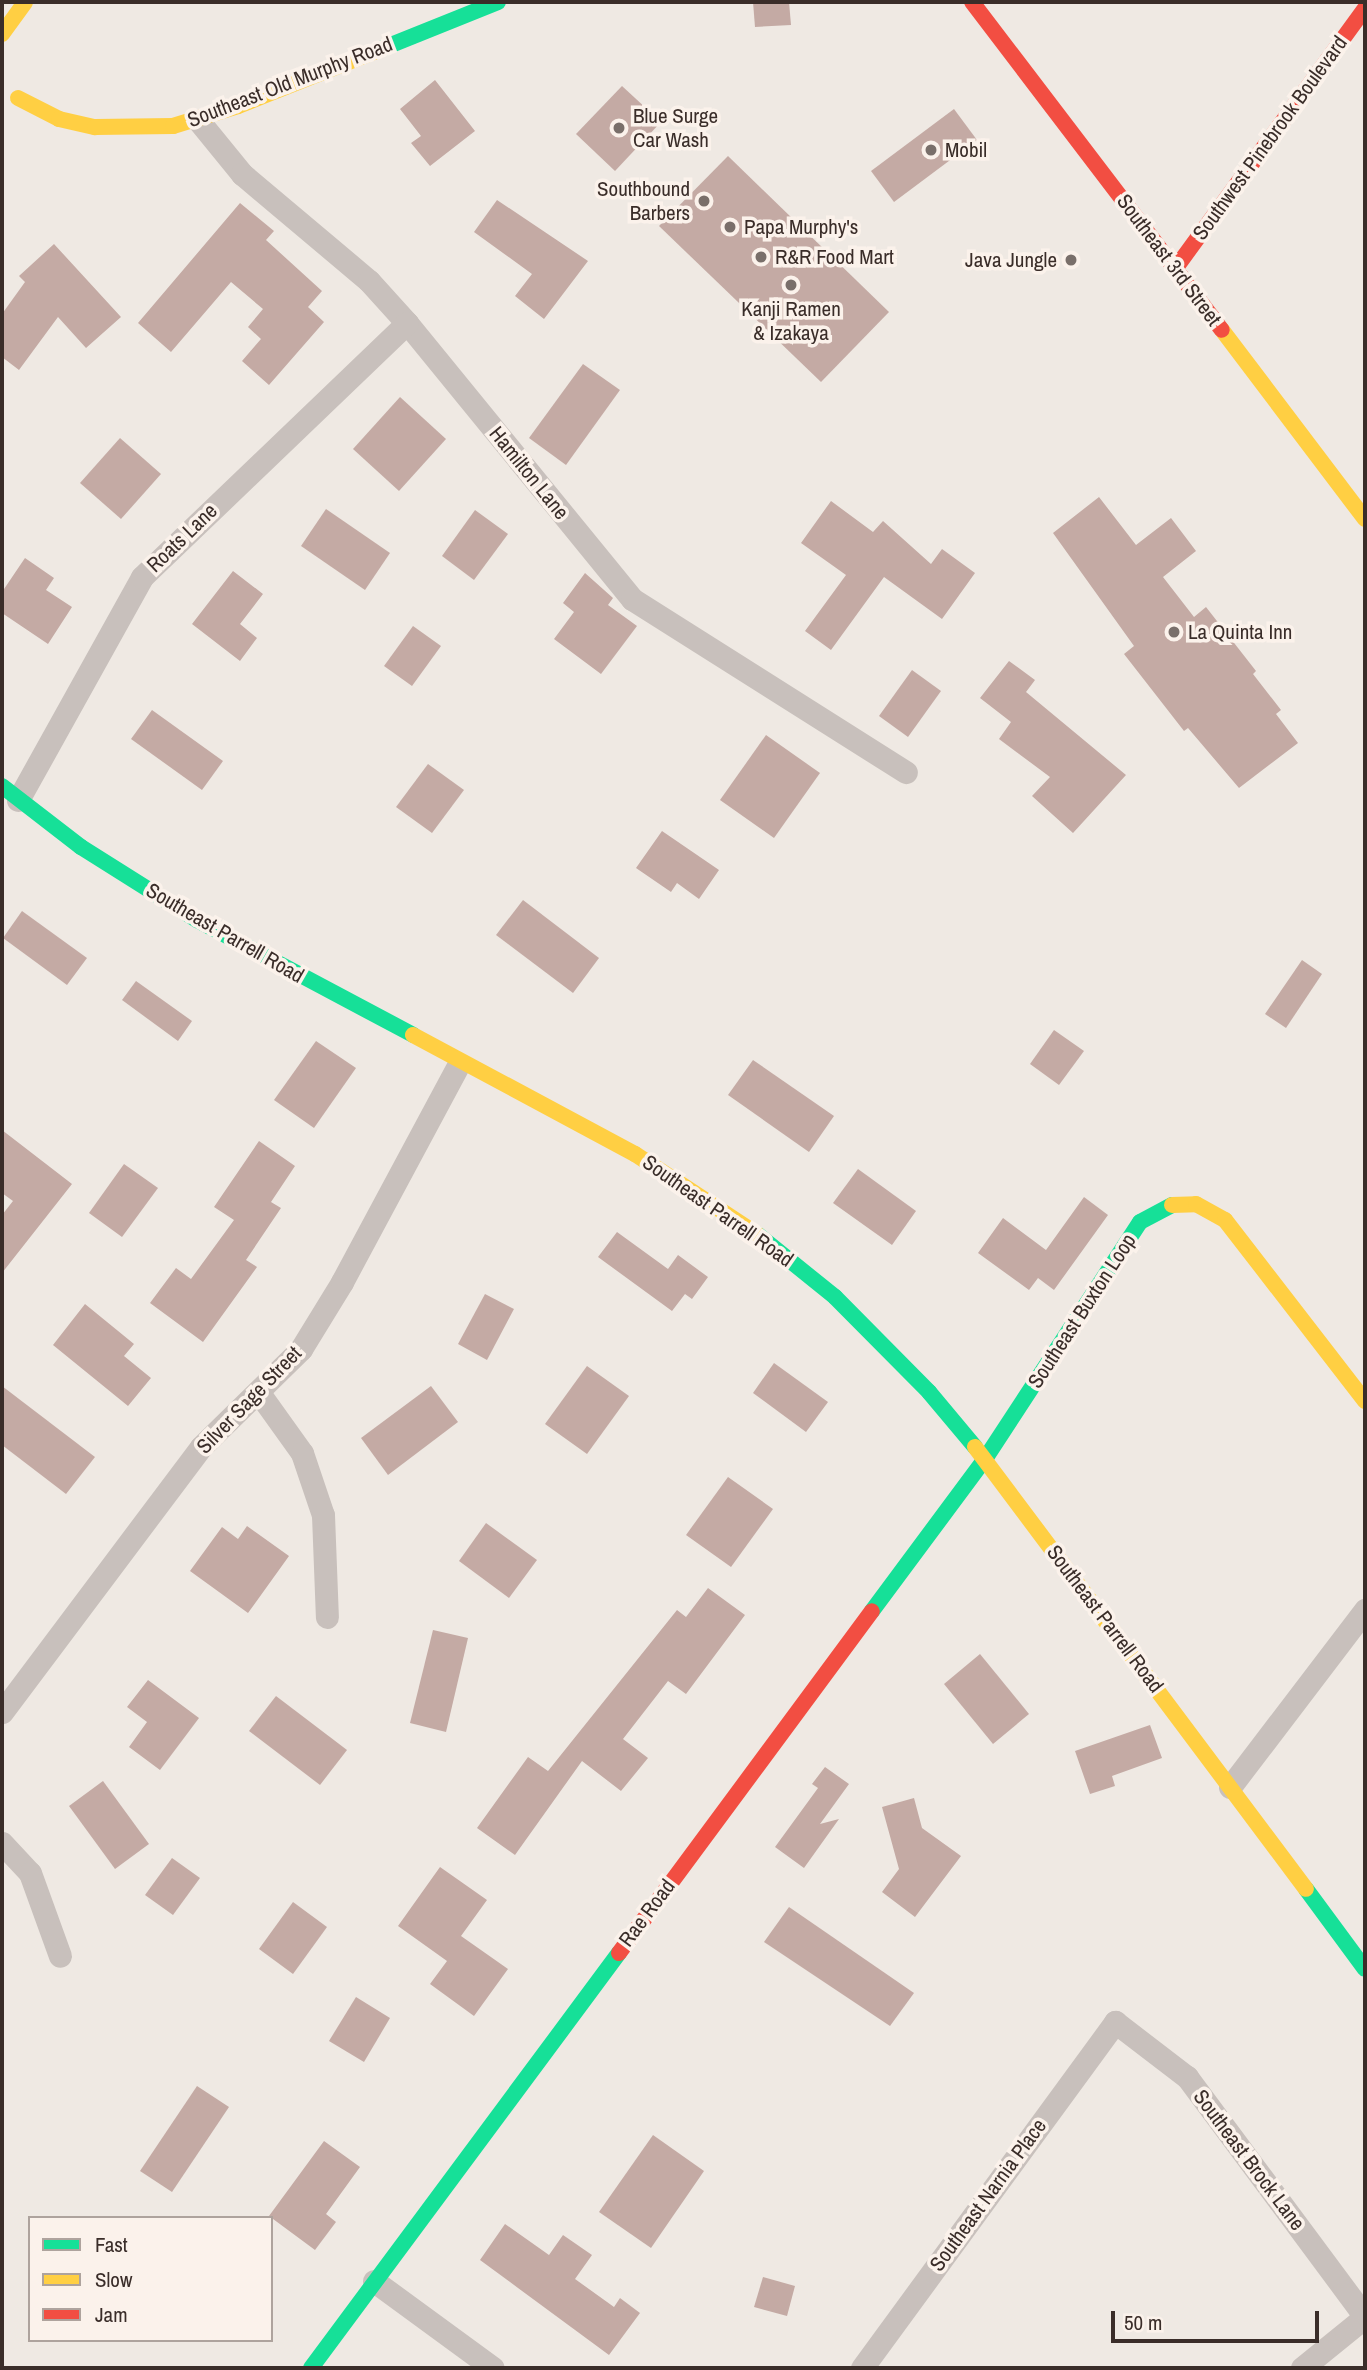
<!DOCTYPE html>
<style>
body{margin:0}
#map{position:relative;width:1367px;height:2370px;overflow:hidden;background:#efe9e3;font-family:"Archivo Narrow",sans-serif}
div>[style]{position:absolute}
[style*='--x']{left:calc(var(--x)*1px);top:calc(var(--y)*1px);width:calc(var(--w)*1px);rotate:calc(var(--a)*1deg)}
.building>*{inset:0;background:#c4aaa4}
.street>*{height:23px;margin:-11.5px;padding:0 11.5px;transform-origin:11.5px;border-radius:11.5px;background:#c8c0bc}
.fast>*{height:16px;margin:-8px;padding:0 8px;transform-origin:8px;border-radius:8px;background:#16e098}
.slow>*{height:16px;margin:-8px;padding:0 8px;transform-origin:8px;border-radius:8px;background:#ffcf43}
.jam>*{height:16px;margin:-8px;padding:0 8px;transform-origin:8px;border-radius:8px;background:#f24e42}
.dots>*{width:19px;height:19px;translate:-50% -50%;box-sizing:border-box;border:4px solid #fbf2eb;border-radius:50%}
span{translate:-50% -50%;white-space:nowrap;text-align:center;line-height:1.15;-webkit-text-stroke:7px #fbf2eb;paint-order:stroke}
.street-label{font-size:21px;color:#3a2d29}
.poi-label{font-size:21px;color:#3a2d29}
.left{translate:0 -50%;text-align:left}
.right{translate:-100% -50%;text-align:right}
.frame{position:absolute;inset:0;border:4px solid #3a2d29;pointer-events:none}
.legend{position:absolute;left:28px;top:2216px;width:245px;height:126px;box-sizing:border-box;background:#fbf2eb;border:2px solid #aea39d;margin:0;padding:9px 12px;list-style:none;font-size:21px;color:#3a2d29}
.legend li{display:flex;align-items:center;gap:14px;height:35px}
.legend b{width:35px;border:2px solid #aea39d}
.scale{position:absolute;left:1111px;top:2311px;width:208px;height:32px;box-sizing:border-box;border:4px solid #3a2d29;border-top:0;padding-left:9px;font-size:21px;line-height:24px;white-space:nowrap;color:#3a2d29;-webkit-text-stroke:5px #fbf2eb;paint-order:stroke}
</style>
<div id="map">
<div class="building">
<i style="clip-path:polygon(753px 2px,789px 2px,791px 25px,755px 27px)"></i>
<i style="clip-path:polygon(435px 80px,475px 131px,430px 166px,411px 143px,421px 136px,400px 109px)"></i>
<i style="clip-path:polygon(622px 86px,661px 122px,615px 171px,576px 134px)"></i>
<i style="clip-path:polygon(954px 109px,977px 140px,894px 202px,871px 171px)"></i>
<i style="clip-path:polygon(728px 156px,889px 312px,821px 382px,659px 226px)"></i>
<i style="clip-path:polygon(497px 200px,588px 261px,544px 319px,515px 296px,532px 274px,474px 232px)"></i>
<i style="clip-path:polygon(240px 203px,274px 231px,266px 240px,322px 291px,308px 307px,324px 322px,269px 385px,242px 361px,261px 339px,248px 327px,263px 309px,231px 282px,171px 352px,138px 323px)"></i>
<i style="clip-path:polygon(54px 244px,121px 317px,86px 348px,58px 317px,19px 370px,2px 357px,2px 314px,25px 282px,19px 276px)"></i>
<i style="clip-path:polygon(583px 364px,620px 390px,566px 465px,529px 438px)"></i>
<i style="clip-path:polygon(400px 397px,446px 439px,399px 491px,353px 449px)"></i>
<i style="clip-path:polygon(120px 438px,161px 474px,121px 519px,80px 483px)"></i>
<i style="clip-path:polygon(1099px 497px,1136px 545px,1171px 518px,1196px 551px,1163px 577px,1194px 617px,1206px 607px,1256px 671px,1253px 674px,1281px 710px,1276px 714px,1298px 743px,1239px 788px,1188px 728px,1184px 731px,1124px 654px,1134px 646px,1053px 533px)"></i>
<i style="clip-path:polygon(831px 501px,873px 532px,883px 521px,931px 564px,942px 549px,975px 573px,942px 619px,884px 577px,831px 650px,805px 631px,846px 575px,801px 543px)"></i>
<i style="clip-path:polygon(326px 509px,390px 553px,365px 590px,301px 546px)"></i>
<i style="clip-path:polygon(475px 510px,508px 534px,474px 580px,442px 556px)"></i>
<i style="clip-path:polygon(25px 558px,54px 578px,46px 590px,72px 607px,48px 644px,2px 613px,2px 592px)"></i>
<i style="clip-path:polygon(233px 571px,263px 594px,240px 624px,257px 638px,240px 661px,192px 624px)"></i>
<i style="clip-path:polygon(585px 573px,613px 598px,608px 605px,637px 626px,601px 674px,554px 639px,574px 612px,563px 603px)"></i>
<i style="clip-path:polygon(413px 626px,441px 646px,412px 686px,384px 666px)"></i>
<i style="clip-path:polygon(1009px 661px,1035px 680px,1026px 692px,1126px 775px,1073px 833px,1032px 796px,1050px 777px,999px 739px,1011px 722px,980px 698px)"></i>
<i style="clip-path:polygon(912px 670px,941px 691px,908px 737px,879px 716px)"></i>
<i style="clip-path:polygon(152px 710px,223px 761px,202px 790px,131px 739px)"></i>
<i style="clip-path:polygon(766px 735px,820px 773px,774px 838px,720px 800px)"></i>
<i style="clip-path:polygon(428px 764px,464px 790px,432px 833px,396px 807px)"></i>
<i style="clip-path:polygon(662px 831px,719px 870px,699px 899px,677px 883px,671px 892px,636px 868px)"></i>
<i style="clip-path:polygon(523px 900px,599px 958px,573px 993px,496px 935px)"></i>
<i style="clip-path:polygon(22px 911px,87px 958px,67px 985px,3px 938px)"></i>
<i style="clip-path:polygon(1302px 960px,1322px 974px,1286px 1028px,1265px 1014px)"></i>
<i style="clip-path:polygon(136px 981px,192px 1021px,178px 1041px,122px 1000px)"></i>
<i style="clip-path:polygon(1054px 1030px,1084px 1051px,1059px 1085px,1030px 1064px)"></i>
<i style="clip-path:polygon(316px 1041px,356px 1068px,314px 1128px,274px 1100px)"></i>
<i style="clip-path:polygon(753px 1060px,834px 1116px,809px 1152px,728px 1095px)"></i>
<i style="clip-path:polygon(2px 1130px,72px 1184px,2px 1273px,2px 1215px,13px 1201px,2px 1193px)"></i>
<i style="clip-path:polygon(259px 1141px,295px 1166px,271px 1202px,281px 1208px,246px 1260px,257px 1267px,203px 1342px,150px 1303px,176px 1268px,191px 1279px,234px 1220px,214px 1207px)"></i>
<i style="clip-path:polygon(124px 1164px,158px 1188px,122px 1237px,89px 1213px)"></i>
<i style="clip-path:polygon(858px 1169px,916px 1211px,892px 1245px,833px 1203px)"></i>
<i style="clip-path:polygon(1084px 1197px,1108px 1215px,1054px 1290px,1038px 1278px,1029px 1290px,978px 1253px,1003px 1218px,1046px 1250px)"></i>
<i style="clip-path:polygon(617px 1232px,668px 1269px,678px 1255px,708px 1277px,692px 1299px,685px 1294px,672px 1311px,598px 1257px)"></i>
<i style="clip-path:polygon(485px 1294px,514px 1309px,487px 1360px,458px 1344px)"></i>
<i style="clip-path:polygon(85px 1304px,134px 1344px,124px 1356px,151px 1378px,128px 1406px,53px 1345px)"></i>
<i style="clip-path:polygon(774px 1363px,828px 1402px,806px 1432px,753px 1393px)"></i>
<i style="clip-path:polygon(587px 1366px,629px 1396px,587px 1454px,545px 1424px)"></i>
<i style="clip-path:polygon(2px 1386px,95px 1457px,66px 1494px,2px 1445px)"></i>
<i style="clip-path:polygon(431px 1386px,458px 1422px,388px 1475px,361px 1438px)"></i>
<i style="clip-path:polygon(728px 1477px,773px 1509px,731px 1567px,686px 1535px)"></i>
<i style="clip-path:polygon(486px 1523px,537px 1560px,509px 1598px,459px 1561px)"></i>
<i style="clip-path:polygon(247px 1526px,289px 1556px,248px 1613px,190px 1571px,222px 1527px,238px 1539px)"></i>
<i style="clip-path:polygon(708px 1588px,745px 1615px,686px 1694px,668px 1681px,623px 1739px,648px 1758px,621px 1791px,582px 1761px,515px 1855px,477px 1828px,528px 1757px,548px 1771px,677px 1610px,686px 1617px)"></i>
<i style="clip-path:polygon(433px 1630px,468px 1638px,446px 1732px,410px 1723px)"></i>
<i style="clip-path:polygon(980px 1654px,1029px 1714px,993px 1744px,944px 1684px)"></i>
<i style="clip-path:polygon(148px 1680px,199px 1718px,160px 1770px,129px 1747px,147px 1722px,127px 1707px)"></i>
<i style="clip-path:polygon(276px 1696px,347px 1750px,320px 1785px,249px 1731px)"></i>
<i style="clip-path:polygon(1150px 1725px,1162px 1758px,1112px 1776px,1115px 1786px,1090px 1794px,1075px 1751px)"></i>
<i style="clip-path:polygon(825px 1767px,849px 1784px,820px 1824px,839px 1819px,804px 1868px,775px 1847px,818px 1788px,812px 1784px)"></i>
<i style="clip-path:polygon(103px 1781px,149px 1844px,115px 1869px,69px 1806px)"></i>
<i style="clip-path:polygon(914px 1798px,922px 1828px,961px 1856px,915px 1917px,882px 1892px,899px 1869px,882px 1807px)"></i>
<i style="clip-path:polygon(172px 1858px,200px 1878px,173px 1915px,145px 1895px)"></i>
<i style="clip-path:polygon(440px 1867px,487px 1900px,461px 1936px,508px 1969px,474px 2016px,430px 1984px,447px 1961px,398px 1926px)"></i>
<i style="clip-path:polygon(293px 1902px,327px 1927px,293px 1974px,259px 1949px)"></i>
<i style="clip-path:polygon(789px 1907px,914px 1993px,890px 2026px,764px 1942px)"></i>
<i style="clip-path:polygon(356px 1997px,390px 2018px,364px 2062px,329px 2041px)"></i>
<i style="clip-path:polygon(197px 2086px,229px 2107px,172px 2192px,140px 2171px)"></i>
<i style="clip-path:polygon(653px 2135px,704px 2171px,651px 2248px,599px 2212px)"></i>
<i style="clip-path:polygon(324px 2141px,360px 2167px,326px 2214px,336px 2222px,315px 2250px,269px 2216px)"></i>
<i style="clip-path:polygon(505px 2224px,549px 2255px,563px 2235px,592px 2255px,575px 2279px,614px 2307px,620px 2298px,640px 2313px,609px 2355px,480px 2260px)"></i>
<i style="clip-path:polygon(763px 2277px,795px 2286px,787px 2316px,754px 2307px)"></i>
</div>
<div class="street">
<i style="--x:198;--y:120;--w:70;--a:50.8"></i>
<i style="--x:242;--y:174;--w:166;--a:40.1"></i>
<i style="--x:369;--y:281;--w:57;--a:47.9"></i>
<i style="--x:407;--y:323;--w:356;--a:50.8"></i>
<i style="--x:632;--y:599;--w:324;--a:32.3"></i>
<i style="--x:18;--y:800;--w:255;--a:-60.9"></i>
<i style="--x:142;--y:577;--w:367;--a:-43.8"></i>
<i style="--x:259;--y:1393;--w:74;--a:54.4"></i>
<i style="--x:302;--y:1453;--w:65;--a:71.3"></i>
<i style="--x:323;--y:1515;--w:102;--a:87.8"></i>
<i style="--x:2;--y:1712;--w:331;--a:-53.1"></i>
<i style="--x:201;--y:1447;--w:140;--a:-44.4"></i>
<i style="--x:301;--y:1349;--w:79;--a:-58.5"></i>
<i style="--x:342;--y:1282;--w:247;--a:-61.8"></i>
<i style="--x:1230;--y:1787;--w:223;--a:-52.7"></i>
<i style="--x:2;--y:1843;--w:41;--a:47"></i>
<i style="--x:30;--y:1873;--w:88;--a:70.1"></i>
<i style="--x:374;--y:2281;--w:147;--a:36.2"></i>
<i style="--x:862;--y:2368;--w:429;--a:-53.8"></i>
<i style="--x:1115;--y:2022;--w:91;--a:37.4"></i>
<i style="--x:1187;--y:2077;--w:299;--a:53.4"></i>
<i style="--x:1302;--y:2368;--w:81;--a:-39"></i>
</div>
<div class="fast">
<i style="--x:381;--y:49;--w:126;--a:-21.9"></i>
<i style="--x:2;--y:786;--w:100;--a:37.7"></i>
<i style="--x:81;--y:847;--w:137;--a:32.2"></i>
<i style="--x:197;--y:920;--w:245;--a:28"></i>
<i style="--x:757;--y:1234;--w:100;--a:38.9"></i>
<i style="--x:835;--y:1297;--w:134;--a:45.3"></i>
<i style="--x:929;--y:1392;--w:72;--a:50.1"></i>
<i style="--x:872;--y:1611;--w:189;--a:-53.4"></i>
<i style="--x:985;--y:1459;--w:283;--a:-56.8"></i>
<i style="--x:1140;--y:1222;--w:36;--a:-28"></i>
<i style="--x:1306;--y:1889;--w:99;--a:53.6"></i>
<i style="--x:311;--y:2368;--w:517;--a:-53.42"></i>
</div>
<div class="slow">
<i style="--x:2;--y:34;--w:39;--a:-54"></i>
<i style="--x:18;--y:98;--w:46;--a:27.1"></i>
<i style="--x:59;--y:119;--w:37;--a:13"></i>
<i style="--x:95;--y:127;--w:78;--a:-0.7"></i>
<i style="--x:173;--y:126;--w:68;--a:-17.1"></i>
<i style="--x:238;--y:106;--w:154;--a:-21.7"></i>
<i style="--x:1222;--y:330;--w:237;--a:52.9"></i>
<i style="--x:413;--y:1035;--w:252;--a:28.2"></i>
<i style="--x:635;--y:1154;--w:146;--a:33.3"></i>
<i style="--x:1172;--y:1205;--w:24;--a:-2"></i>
<i style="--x:1196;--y:1204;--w:33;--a:29"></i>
<i style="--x:1225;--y:1220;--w:229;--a:52.3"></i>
<i style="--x:975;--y:1447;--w:552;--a:53.17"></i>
</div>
<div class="jam">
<i style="--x:972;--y:2;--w:412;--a:52.7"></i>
<i style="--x:1175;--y:269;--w:323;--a:-53.9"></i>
<i style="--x:619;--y:1953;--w:425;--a:-53.5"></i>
</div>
<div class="dots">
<i style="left:619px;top:128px;background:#796f6a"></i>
<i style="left:931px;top:150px;background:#796f6a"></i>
<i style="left:704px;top:201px;background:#796f6a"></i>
<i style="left:730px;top:227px;background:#796f6a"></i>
<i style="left:761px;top:257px;background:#796f6a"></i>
<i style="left:1071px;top:260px;background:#796f6a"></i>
<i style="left:791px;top:285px;background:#796f6a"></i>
<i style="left:1174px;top:632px;background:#796f6a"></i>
</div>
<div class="street-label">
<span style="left:290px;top:82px;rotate:-21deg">Southeast Old Murphy Road</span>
<span style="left:1270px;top:138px;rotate:-54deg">Southwest Pinebrook Boulevard</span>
<span style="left:1169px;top:260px;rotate:53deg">Southeast 3rd Street</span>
<span style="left:529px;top:473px;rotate:51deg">Hamilton Lane</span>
<span style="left:182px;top:538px;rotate:-44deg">Roats Lane</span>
<span style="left:225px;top:933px;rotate:30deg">Southeast Parrell Road</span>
<span style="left:718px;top:1211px;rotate:35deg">Southeast Parrell Road</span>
<span style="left:1082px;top:1311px;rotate:-57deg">Southeast Buxton Loop</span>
<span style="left:249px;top:1400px;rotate:-46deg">Silver Sage Street</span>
<span style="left:1105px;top:1619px;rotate:53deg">Southeast Parrell Road</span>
<span style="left:647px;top:1913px;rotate:-53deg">Rae Road</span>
<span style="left:1249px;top:2160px;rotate:53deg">Southeast Brock Lane</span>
<span style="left:988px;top:2195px;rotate:-54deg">Southeast Narnia Place</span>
</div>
<div class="poi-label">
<span class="left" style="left:633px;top:128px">Blue Surge<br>Car Wash</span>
<span class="left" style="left:945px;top:150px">Mobil</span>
<span class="right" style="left:690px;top:201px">Southbound<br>Barbers</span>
<span class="left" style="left:744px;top:227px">Papa Murphy's</span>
<span class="left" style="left:775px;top:257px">R&amp;R Food Mart</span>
<span class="right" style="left:1057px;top:260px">Java Jungle</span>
<span style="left:791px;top:321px">Kanji Ramen<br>&amp; Izakaya</span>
<span class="left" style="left:1188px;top:632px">La Quinta Inn</span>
</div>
<div class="frame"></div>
<ul class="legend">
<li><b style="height:9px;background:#16e098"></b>Fast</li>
<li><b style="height:9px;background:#ffcf43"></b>Slow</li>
<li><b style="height:9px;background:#f24e42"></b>Jam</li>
</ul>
<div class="scale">50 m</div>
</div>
